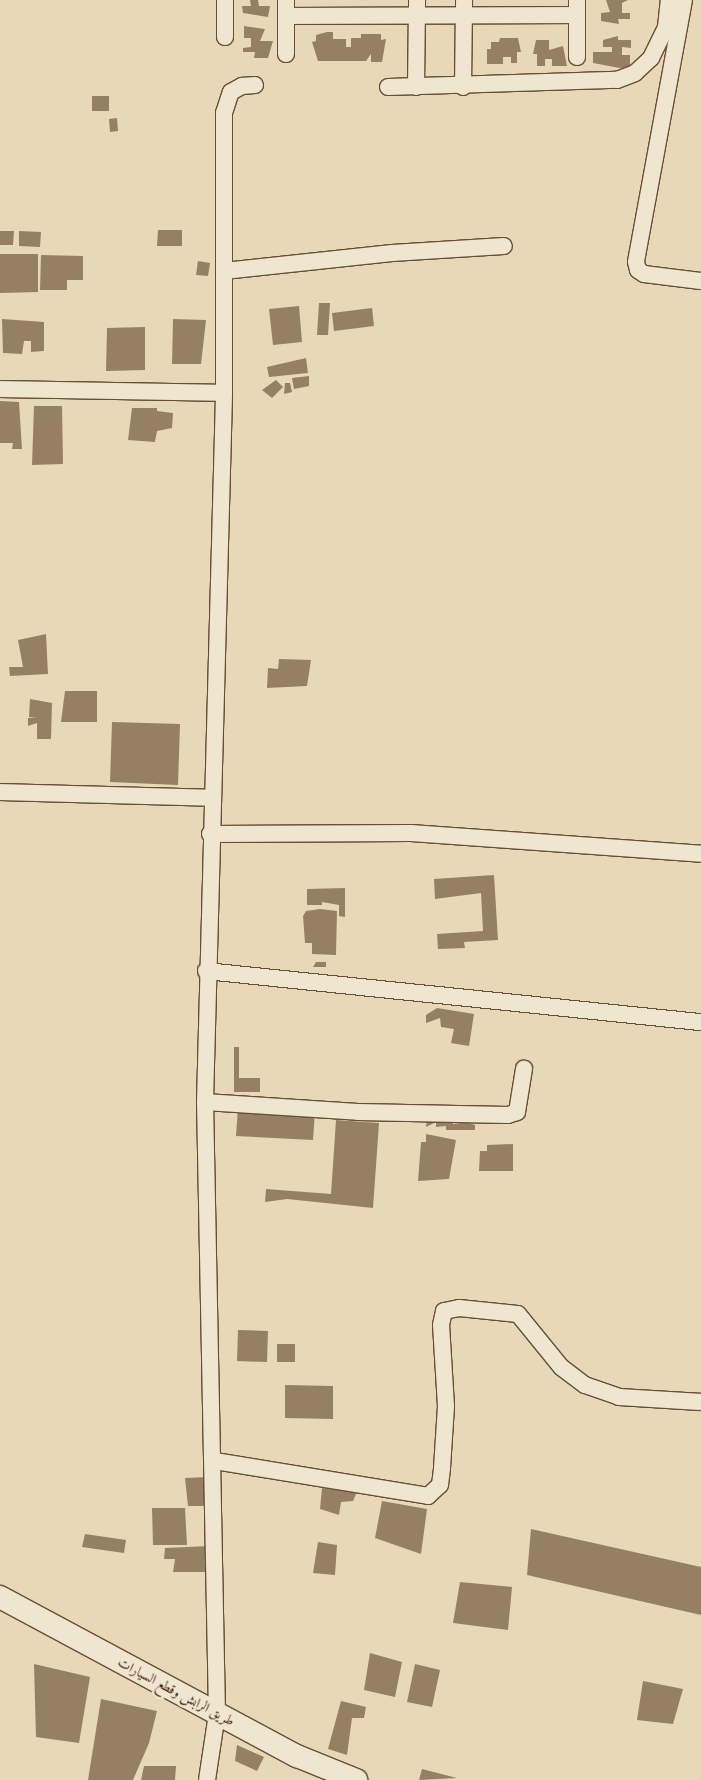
<!DOCTYPE html>
<meta charset="utf-8">
<style>
body{margin:0}
#map{position:relative;width:701px;height:1780px;overflow:hidden;background:#e7d9b7;font-family:"IM FELL French Canon",Amiri,serif}
div>[style]{position:absolute}
[style*='--x']{left:calc(var(--x)*1px);top:calc(var(--y)*1px);width:calc(var(--w)*1px);rotate:calc(var(--a)*1deg)}
.building>*{inset:0;background:#968063}
.roads{filter:drop-shadow(1px 0 #684e34) drop-shadow(-1px 0 #684e34) drop-shadow(0 1px #684e34) drop-shadow(0 -1px #684e34)}
.street>*{height:16px;margin:-8px;padding:0 8px;transform-origin:8px;border-radius:8px;background:#efe6d0}
.secondary>*{height:22px;margin:-11px;padding:0 11px;transform-origin:11px;border-radius:11px;background:#efe6d0}
span{translate:-50% -50%;white-space:nowrap;text-align:center;line-height:1.15;-webkit-text-stroke:5px #efe6d0;paint-order:stroke}
.street-label{font-size:14px;color:#3e1f09}
</style>
<div id="map">
<div class="building">
<i style="clip-path:polygon(250px 0,258px 0,259px 6px,270px 6px,268px 17px,243px 13px,242px 6px,251px 6px)"></i>
<i style="clip-path:polygon(606px 0,628px 0,622px 3px,622px 13px,630px 13px,630px 19px,618px 19px,619px 24px,601px 21px,601px 13px,610px 12px)"></i>
<i style="clip-path:polygon(244px 26px,265px 29px,260px 41px,273px 41px,268px 58px,254px 58px,255px 52px,243px 52px,243px 48px,251px 47px,251px 38px,244px 38px)"></i>
<i style="clip-path:polygon(327px 32px,333px 32px,333px 39px,346px 39px,346px 47px,351px 47px,351px 38px,361px 38px,361px 34px,381px 34px,381px 40px,386px 39px,382px 62px,371px 62px,371px 54px,366px 61px,318px 61px,312px 42px,316px 41px,316px 35px)"></i>
<i style="clip-path:polygon(618px 36px,618px 40px,631px 40px,631px 48px,622px 47px,622px 55px,630px 55px,630px 70px,593px 63px,593px 52px,612px 52px,612px 47px,603px 47px,603px 40px)"></i>
<i style="clip-path:polygon(500px 38px,518px 38px,521px 52px,517px 52px,517px 63px,511px 63px,511px 57px,503px 57px,503px 64px,487px 64px,487px 49px,491px 49px,491px 42px,499px 42px)"></i>
<i style="clip-path:polygon(536px 40px,549px 40px,549px 50px,563px 46px,567px 66px,552px 66px,552px 59px,545px 59px,545px 66px,537px 66px,537px 54px,533px 54px)"></i>
<i style="clip-path:polygon(92px 96px,109px 96px,109px 111px,92px 111px)"></i>
<i style="clip-path:polygon(117px 118px,118px 131px,110px 132px,109px 119px)"></i>
<i style="clip-path:polygon(158px 230px,182px 230px,182px 246px,157px 246px)"></i>
<i style="clip-path:polygon(0 231px,14px 231px,13px 245px,0 245px)"></i>
<i style="clip-path:polygon(19px 231px,41px 232px,40px 247px,19px 246px)"></i>
<i style="clip-path:polygon(0 254px,38px 254px,38px 292px,0 293px)"></i>
<i style="clip-path:polygon(41px 255px,83px 256px,83px 280px,67px 280px,67px 290px,40px 290px)"></i>
<i style="clip-path:polygon(198px 261px,210px 263px,208px 276px,196px 275px)"></i>
<i style="clip-path:polygon(319px 303px,330px 303px,328px 335px,317px 335px)"></i>
<i style="clip-path:polygon(299px 306px,302px 342px,273px 345px,269px 309px)"></i>
<i style="clip-path:polygon(372px 308px,374px 326px,334px 331px,332px 313px)"></i>
<i style="clip-path:polygon(2px 319px,44px 322px,44px 351px,31px 352px,31px 341px,24px 341px,22px 354px,3px 353px)"></i>
<i style="clip-path:polygon(173px 319px,206px 320px,201px 364px,172px 364px)"></i>
<i style="clip-path:polygon(145px 327px,145px 370px,106px 371px,107px 328px)"></i>
<i style="clip-path:polygon(306px 358px,308px 373px,269px 377px,267px 367px)"></i>
<i style="clip-path:polygon(309px 376px,309px 386px,294px 389px,292px 378px)"></i>
<i style="clip-path:polygon(276px 380px,283px 387px,272px 398px,262px 390px)"></i>
<i style="clip-path:polygon(285px 383px,290px 383px,292px 392px,284px 394px)"></i>
<i style="clip-path:polygon(0 401px,19px 402px,22px 449px,12px 449px,13px 443px,0 443px)"></i>
<i style="clip-path:polygon(34px 406px,62px 406px,63px 464px,32px 465px)"></i>
<i style="clip-path:polygon(132px 408px,157px 408px,157px 411px,173px 413px,172px 428px,157px 431px,155px 442px,128px 440px)"></i>
<i style="clip-path:polygon(46px 634px,48px 674px,10px 676px,9px 667px,23px 667px,18px 640px)"></i>
<i style="clip-path:polygon(279px 659px,311px 660px,307px 686px,267px 688px,268px 668px,278px 669px)"></i>
<i style="clip-path:polygon(65px 691px,97px 691px,97px 722px,61px 722px)"></i>
<i style="clip-path:polygon(30px 699px,52px 703px,51px 739px,37px 739px,37px 723px,28px 726px,28px 718px,37px 717px,29px 717px)"></i>
<i style="clip-path:polygon(112px 722px,180px 724px,178px 785px,110px 782px)"></i>
<i style="clip-path:polygon(494px 875px,498px 940px,464px 942px,465px 948px,438px 949px,437px 934px,483px 931px,481px 893px,435px 899px,434px 879px)"></i>
<i style="clip-path:polygon(345px 888px,345px 917px,339px 916px,339px 905px,322px 902px,322px 905px,307px 905px,307px 889px)"></i>
<i style="clip-path:polygon(320px 909px,337px 911px,336px 955px,312px 954px,312px 943px,305px 943px,303px 916px,306px 911px)"></i>
<i style="clip-path:polygon(316px 962px,326px 962px,326px 967px,313px 967px)"></i>
<i style="clip-path:polygon(437px 1008px,474px 1014px,469px 1046px,451px 1043px,454px 1029px,441px 1027px,440px 1018px,426px 1023px,426px 1015px)"></i>
<i style="clip-path:polygon(234px 1047px,239px 1047px,239px 1078px,260px 1078px,260px 1092px,234px 1092px)"></i>
<i style="clip-path:polygon(238px 1107px,315px 1111px,313px 1140px,236px 1136px)"></i>
<i style="clip-path:polygon(427px 1119px,453px 1120px,453px 1124px,466px 1122px,475px 1125px,475px 1130px,446px 1130px,446px 1126px,436px 1127px,436px 1122px,426px 1127px)"></i>
<i style="clip-path:polygon(336px 1120px,379px 1123px,373px 1208px,287px 1199px,265px 1202px,266px 1189px,331px 1194px)"></i>
<i style="clip-path:polygon(426px 1134px,456px 1140px,449px 1179px,418px 1181px,421px 1142px,426px 1142px)"></i>
<i style="clip-path:polygon(513px 1144px,513px 1171px,479px 1171px,480px 1151px,487px 1151px,487px 1145px)"></i>
<i style="clip-path:polygon(238px 1330px,268px 1331px,267px 1362px,237px 1361px)"></i>
<i style="clip-path:polygon(277px 1344px,295px 1344px,295px 1362px,277px 1362px)"></i>
<i style="clip-path:polygon(285px 1385px,333px 1386px,333px 1419px,285px 1418px)"></i>
<i style="clip-path:polygon(207px 1477px,209px 1506px,188px 1506px,185px 1478px)"></i>
<i style="clip-path:polygon(322px 1488px,357px 1492px,353px 1501px,341px 1502px,339px 1515px,320px 1509px)"></i>
<i style="clip-path:polygon(382px 1501px,427px 1509px,421px 1554px,375px 1538px)"></i>
<i style="clip-path:polygon(152px 1508px,185px 1508px,187px 1545px,153px 1545px)"></i>
<i style="clip-path:polygon(531px 1529px,701px 1567px,701px 1615px,527px 1575px)"></i>
<i style="clip-path:polygon(85px 1534px,126px 1540px,124px 1553px,82px 1547px)"></i>
<i style="clip-path:polygon(318px 1542px,337px 1545px,335px 1575px,313px 1573px)"></i>
<i style="clip-path:polygon(209px 1546px,210px 1572px,173px 1572px,175px 1559px,164px 1559px,165px 1548px)"></i>
<i style="clip-path:polygon(460px 1582px,512px 1587px,508px 1630px,453px 1623px)"></i>
<i style="clip-path:polygon(370px 1653px,402px 1662px,395px 1697px,364px 1690px)"></i>
<i style="clip-path:polygon(34px 1664px,90px 1677px,79px 1743px,36px 1737px)"></i>
<i style="clip-path:polygon(415px 1664px,440px 1670px,432px 1707px,407px 1702px)"></i>
<i style="clip-path:polygon(643px 1681px,683px 1689px,673px 1724px,637px 1720px)"></i>
<i style="clip-path:polygon(101px 1699px,157px 1711px,149px 1743px,133px 1780px,88px 1780px)"></i>
<i style="clip-path:polygon(341px 1701px,366px 1707px,364px 1718px,352px 1718px,347px 1755px,328px 1749px)"></i>
<i style="clip-path:polygon(237px 1745px,264px 1757px,257px 1771px,235px 1761px)"></i>
<i style="clip-path:polygon(144px 1766px,176px 1766px,175px 1780px,141px 1780px)"></i>
<i style="clip-path:polygon(422px 1769px,457px 1778px,419px 1780px)"></i>
</div>
<div class="roads">
<div class="street">
<i style="--x:577;--y:0;--w:57;--a:90"></i>
<i style="--x:684;--y:0;--w:266;--a:100.4"></i>
<i style="--x:636;--y:262;--w:8;--a:76"></i>
<i style="--x:638;--y:270;--w:7;--a:34"></i>
<i style="--x:644;--y:274;--w:57;--a:7"></i>
<i style="--x:286;--y:16;--w:291;--a:-0.2"></i>
<i style="--x:225;--y:37;--w:37;--a:-90"></i>
<i style="--x:286;--y:54;--w:54;--a:-90"></i>
<i style="--x:388;--y:87;--w:229;--a:-1.8"></i>
<i style="--x:617;--y:80;--w:19;--a:-21"></i>
<i style="--x:635;--y:73;--w:22;--a:-43"></i>
<i style="--x:651;--y:58;--w:34;--a:-64"></i>
<i style="--x:666;--y:27;--w:27;--a:-84"></i>
<i style="--x:416;--y:87;--w:87;--a:-89.3"></i>
<i style="--x:463;--y:87;--w:87;--a:-89.3"></i>
<i style="--x:224;--y:271;--w:169;--a:-6.1"></i>
<i style="--x:392;--y:253;--w:112;--a:-3.6"></i>
<i style="--x:0;--y:389;--w:224;--a:1"></i>
<i style="--x:0;--y:792;--w:211;--a:1.6"></i>
<i style="--x:210;--y:834;--w:201;--a:-0.3"></i>
<i style="--x:411;--y:833;--w:291;--a:4.1"></i>
<i style="--x:206;--y:971;--w:498;--a:5.9"></i>
<i style="--x:205;--y:1102;--w:153;--a:3.7"></i>
<i style="--x:358;--y:1112;--w:150;--a:1.1"></i>
<i style="--x:508;--y:1115;--w:9;--a:-18"></i>
<i style="--x:517;--y:1112;--w:44;--a:-80.8"></i>
<i style="--x:215;--y:1461;--w:216;--a:9.3"></i>
<i style="--x:428;--y:1496;--w:16;--a:-43"></i>
<i style="--x:440;--y:1485;--w:17;--a:-83"></i>
<i style="--x:442;--y:1468;--w:62;--a:-86.3"></i>
<i style="--x:446;--y:1406;--w:81;--a:-93.5"></i>
<i style="--x:441;--y:1325;--w:14;--a:-78"></i>
<i style="--x:444;--y:1311;--w:15;--a:-11"></i>
<i style="--x:459;--y:1308;--w:59;--a:5.8"></i>
<i style="--x:518;--y:1314;--w:68;--a:50.9"></i>
<i style="--x:561;--y:1367;--w:30;--a:37"></i>
<i style="--x:585;--y:1385;--w:36;--a:19"></i>
<i style="--x:619;--y:1397;--w:82;--a:3.5"></i>
<i style="--x:207;--y:1780;--w:67;--a:-81.4"></i>
<i style="--x:217;--y:1714;--w:612;--a:-91.12"></i>
<i style="--x:205;--y:1102;--w:709;--a:-88.46"></i>
<i style="--x:224;--y:393;--w:280;--a:-90"></i>
<i style="--x:224;--y:113;--w:22;--a:-72"></i>
<i style="--x:231;--y:92;--w:13;--a:-29"></i>
<i style="--x:242;--y:86;--w:13;--a:-4"></i>
</div>
<div class="secondary">
<i style="--x:0;--y:1597;--w:337;--a:28.2"></i>
<i style="--x:297;--y:1756;--w:64;--a:22.1"></i>
</div>
</div>
<div class="street-label">
<span style="left:176px;top:1692px;rotate:28deg">طريق الرابش وقطع السيارات</span>
</div>
</div>
